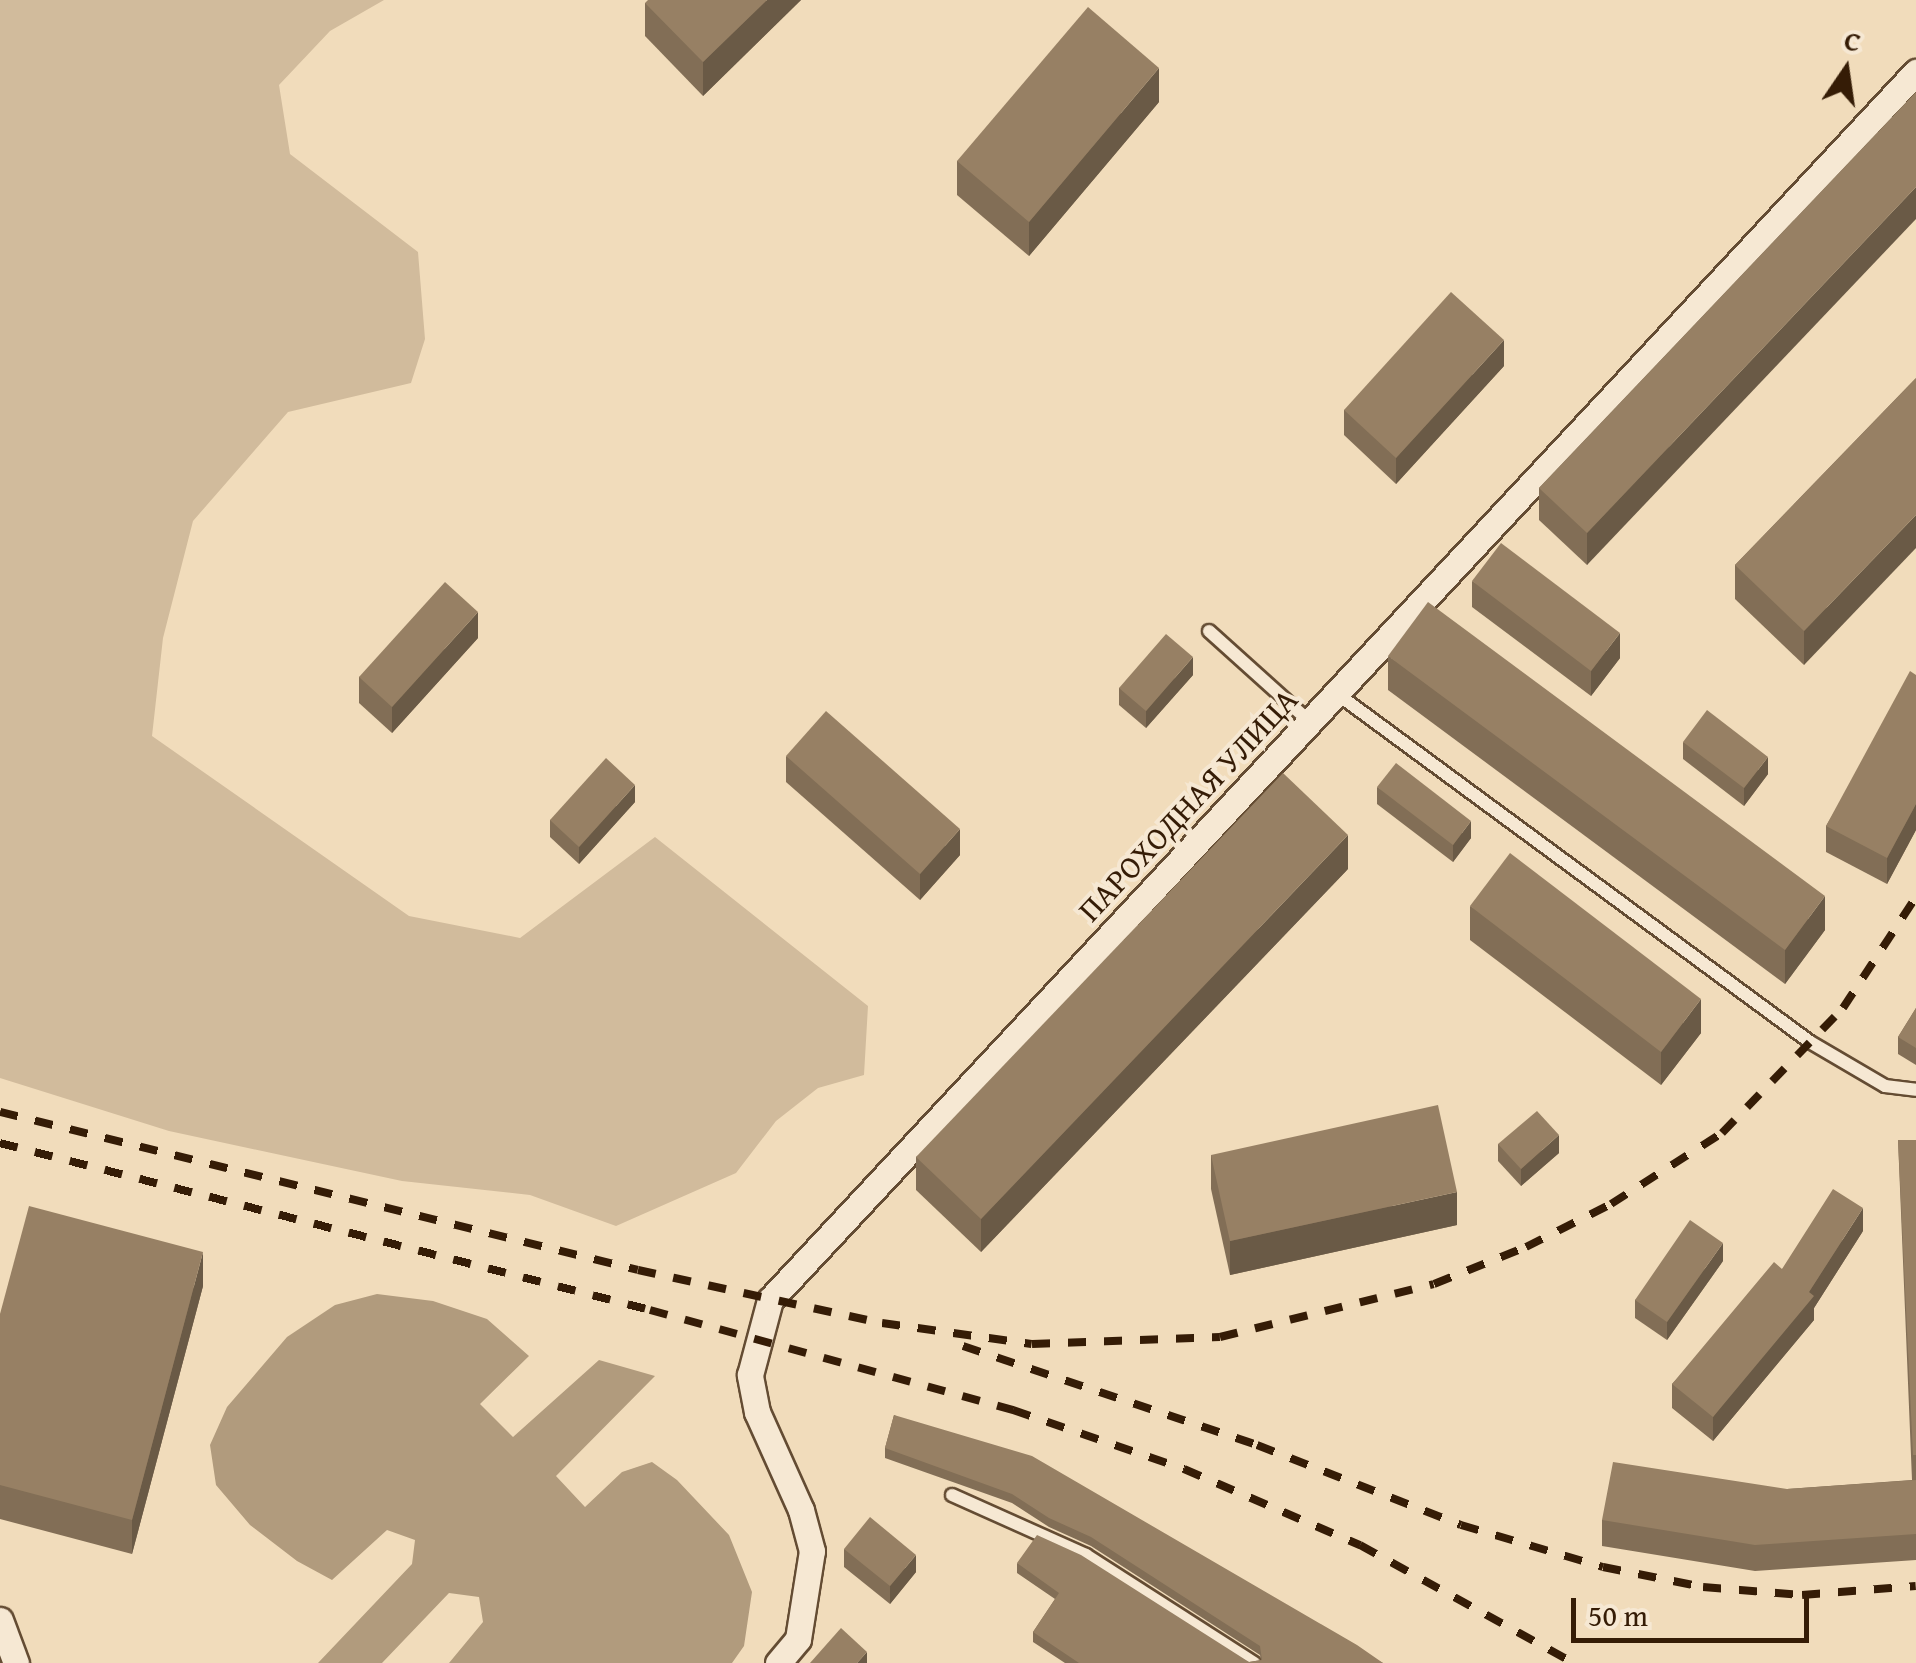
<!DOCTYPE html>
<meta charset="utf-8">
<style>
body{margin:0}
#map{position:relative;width:1916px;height:1663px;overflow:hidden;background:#f1dcbb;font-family:"Gentium Book Plus",serif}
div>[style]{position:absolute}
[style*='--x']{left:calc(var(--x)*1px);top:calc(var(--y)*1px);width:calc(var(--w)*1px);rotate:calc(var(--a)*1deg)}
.green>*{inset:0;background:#d1bb9c}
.water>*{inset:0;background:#b19b7d}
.roads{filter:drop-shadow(2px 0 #644c33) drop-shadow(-2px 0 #644c33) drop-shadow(0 2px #644c33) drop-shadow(0 -2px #644c33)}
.lane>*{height:12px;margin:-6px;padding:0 6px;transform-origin:6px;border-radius:6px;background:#f6e8d3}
.street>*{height:25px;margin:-12.5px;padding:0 12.5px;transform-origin:12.5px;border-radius:12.5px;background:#f6e8d3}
.rail>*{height:8px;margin-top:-4px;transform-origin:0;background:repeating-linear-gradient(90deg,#351c06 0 18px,transparent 0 36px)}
.wall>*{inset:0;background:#826e56}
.shaded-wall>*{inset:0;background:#6a5a46}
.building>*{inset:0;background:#978064}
span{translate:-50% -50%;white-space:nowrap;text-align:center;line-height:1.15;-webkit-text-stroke:8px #f6e8d3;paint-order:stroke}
.street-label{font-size:32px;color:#351c06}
.north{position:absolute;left:1796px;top:20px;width:100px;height:100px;-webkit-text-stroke:8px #f6e8d3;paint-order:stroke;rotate:13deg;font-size:28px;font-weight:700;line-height:40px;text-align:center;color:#351c06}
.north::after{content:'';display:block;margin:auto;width:35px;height:45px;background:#351c06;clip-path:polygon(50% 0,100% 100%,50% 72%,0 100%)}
.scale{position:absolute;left:1571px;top:1598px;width:238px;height:45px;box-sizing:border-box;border:5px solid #351c06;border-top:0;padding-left:12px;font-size:30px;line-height:35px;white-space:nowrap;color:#351c06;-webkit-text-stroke:8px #f6e8d3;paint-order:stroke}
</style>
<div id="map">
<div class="green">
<i style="clip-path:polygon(0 0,384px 0,330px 31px,279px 85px,290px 154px,418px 252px,425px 339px,411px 383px,288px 412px,193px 521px,163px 638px,152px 736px,409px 916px,520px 938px,655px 837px,868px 1006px,864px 1075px,818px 1088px,776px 1121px,736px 1173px,616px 1226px,530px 1195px,402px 1181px,169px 1131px,0 1078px)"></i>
</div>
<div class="water">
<i style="clip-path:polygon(377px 1294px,433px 1301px,487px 1319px,529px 1356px,480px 1404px,513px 1437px,599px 1360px,655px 1376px,556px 1476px,585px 1507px,622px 1472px,652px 1462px,677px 1480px,729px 1535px,752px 1592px,744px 1646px,732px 1663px,449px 1663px,483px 1622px,479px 1597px,449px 1593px,382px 1663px,318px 1663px,412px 1564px,415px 1540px,387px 1530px,332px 1580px,297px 1561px,250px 1525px,216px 1485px,210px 1445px,227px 1407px,287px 1337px,335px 1305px)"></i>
</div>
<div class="roads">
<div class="lane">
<i style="--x:1209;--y:631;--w:136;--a:42"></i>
<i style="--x:1336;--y:693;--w:589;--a:36.36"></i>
<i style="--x:1810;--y:1042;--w:87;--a:30.4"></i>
<i style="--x:1885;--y:1086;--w:31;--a:7"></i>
<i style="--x:952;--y:1495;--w:147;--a:24.1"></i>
<i style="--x:1086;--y:1555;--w:200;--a:32.7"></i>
</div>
<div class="street">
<i style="--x:0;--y:1620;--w:46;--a:69.6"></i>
<i style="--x:778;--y:1663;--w:31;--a:-50"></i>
<i style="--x:798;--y:1639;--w:89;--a:-81"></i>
<i style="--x:812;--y:1551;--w:42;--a:-105"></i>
<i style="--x:801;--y:1510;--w:107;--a:-114.2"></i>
<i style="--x:757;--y:1412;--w:38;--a:-101"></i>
<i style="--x:750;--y:1375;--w:78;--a:-75.1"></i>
<i style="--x:770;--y:1300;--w:1680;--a:-46.98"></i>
</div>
</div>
<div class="rail">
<i style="--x:0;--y:1112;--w:657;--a:13.91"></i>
<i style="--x:638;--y:1270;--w:250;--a:12.3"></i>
<i style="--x:882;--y:1323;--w:151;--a:8"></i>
<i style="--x:1032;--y:1344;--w:188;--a:-2.1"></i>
<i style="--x:1220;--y:1337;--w:220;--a:-13.9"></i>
<i style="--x:1434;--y:1284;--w:99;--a:-21.9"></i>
<i style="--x:1526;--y:1247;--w:95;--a:-26.8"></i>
<i style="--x:1611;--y:1204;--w:132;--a:-32.6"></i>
<i style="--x:1722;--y:1133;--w:174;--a:-45.9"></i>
<i style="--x:1843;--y:1008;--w:133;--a:-56.7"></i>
<i style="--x:0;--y:1143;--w:671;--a:14.41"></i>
<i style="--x:650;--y:1310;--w:377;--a:15.4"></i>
<i style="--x:1013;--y:1410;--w:181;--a:19"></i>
<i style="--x:1184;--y:1469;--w:192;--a:23.4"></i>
<i style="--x:1360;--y:1545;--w:244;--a:28.9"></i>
<i style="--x:963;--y:1346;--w:310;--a:18.6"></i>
<i style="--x:1257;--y:1445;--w:219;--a:21.4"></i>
<i style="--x:1461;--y:1525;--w:148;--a:16.5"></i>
<i style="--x:1603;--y:1567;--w:102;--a:11.3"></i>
<i style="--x:1703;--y:1587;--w:99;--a:4.6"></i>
<i style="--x:1802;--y:1595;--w:114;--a:-4.5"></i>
</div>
<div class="wall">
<i style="clip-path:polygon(801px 0,703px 96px,645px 36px,645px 3px)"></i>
<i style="clip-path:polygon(1916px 92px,1587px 565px,1539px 520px,1539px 488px)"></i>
<i style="clip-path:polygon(1159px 102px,1029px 256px,957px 195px,957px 161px)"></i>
<i style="clip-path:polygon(1504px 366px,1396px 484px,1344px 435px,1344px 410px)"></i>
<i style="clip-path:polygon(1916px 378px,1804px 665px,1735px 599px,1735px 565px)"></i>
<i style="clip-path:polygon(1472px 581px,1620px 658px,1591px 696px,1472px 607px)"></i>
<i style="clip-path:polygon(478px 638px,392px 733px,359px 703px,359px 677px)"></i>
<i style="clip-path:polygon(1388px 656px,1825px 930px,1785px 984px,1388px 690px)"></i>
<i style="clip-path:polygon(1193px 675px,1146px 728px,1119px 705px,1119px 688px)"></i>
<i style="clip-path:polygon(1916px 675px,1916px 830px,1887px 884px,1826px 852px,1826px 826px)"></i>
<i style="clip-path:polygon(1683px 742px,1768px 774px,1744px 806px,1683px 759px)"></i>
<i style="clip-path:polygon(786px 756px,960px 855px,920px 900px,786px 782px)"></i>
<i style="clip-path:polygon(1377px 787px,1471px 838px,1453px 862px,1377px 804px)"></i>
<i style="clip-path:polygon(635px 802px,579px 864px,550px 837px,550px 820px)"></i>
<i style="clip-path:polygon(1348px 869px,981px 1252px,916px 1190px,916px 1157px)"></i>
<i style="clip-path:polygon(1470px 906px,1701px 1033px,1661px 1085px,1470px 940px)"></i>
<i style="clip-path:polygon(1916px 1008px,1916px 1065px,1898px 1054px,1898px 1037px)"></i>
<i style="clip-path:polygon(1898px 1140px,1916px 1140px,1916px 1560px,1755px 1571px,1602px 1546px,1602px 1520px,1787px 1489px,1912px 1480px)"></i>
<i style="clip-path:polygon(1498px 1144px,1559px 1153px,1521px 1186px,1498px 1161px)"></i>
<i style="clip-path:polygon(1211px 1155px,1457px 1225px,1230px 1275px,1211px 1189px)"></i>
<i style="clip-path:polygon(1863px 1231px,1814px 1308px,1814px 1320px,1713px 1441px,1672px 1408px,1672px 1384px,1782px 1269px)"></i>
<i style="clip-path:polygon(1723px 1261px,1667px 1340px,1635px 1318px,1635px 1300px)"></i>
<i style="clip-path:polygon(203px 1286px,132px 1554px,0 1519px,0 1314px)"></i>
<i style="clip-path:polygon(894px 1415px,1383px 1663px,1065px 1663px,1033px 1642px,1033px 1632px,1055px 1599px,1017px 1573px,1017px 1563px,1249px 1662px,1261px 1660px,1260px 1655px,1091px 1546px,1049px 1527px,1012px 1503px,885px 1458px,885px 1448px)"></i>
<i style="clip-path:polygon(844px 1549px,916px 1572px,890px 1604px,844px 1567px)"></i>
</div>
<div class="shaded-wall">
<i style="clip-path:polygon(767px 0,801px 0,703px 96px,703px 62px)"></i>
<i style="clip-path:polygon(1159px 68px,1159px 102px,1029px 256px,1029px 222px)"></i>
<i style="clip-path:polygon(1916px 187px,1916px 219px,1587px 565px,1587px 533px)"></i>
<i style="clip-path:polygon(1504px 340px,1504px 366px,1396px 484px,1396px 458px)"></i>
<i style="clip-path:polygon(1916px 515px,1916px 548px,1804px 665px,1804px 631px)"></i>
<i style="clip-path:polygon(478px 612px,478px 638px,392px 733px,392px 707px)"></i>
<i style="clip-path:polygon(1620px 633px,1620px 658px,1591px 696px,1591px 671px)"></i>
<i style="clip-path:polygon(1193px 657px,1193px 675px,1146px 728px,1146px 711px)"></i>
<i style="clip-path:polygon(1768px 757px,1768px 774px,1744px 806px,1744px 788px)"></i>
<i style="clip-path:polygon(635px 785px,635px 802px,579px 864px,579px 847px)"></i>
<i style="clip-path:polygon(1916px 804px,1916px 830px,1887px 884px,1887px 858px)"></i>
<i style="clip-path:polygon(1471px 821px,1471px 838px,1453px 862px,1453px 845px)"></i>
<i style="clip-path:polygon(960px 829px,960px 855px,920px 900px,920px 874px)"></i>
<i style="clip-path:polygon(1348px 835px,1348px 869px,981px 1252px,981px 1219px)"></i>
<i style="clip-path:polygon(1825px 896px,1825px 930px,1785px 984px,1785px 950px)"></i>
<i style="clip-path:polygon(1701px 999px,1701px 1033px,1661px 1085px,1661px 1052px)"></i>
<i style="clip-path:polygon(1559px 1135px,1559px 1153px,1521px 1186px,1521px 1169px)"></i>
<i style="clip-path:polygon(1457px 1192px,1457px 1225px,1230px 1275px,1230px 1241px)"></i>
<i style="clip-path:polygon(1863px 1208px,1863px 1231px,1814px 1308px,1814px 1320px,1713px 1441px,1713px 1417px,1809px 1292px)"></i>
<i style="clip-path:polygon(1723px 1243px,1723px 1261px,1667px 1340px,1667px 1322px)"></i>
<i style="clip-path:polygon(203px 1252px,203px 1286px,132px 1554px,132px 1520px)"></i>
<i style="clip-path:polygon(916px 1555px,916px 1572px,890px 1604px,890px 1586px)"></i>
<i style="clip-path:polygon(867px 1652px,867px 1663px,857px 1663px)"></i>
</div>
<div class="building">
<i style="clip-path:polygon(648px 0,767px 0,703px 62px,645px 3px)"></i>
<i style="clip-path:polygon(1088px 7px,1159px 68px,1029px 222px,957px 161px)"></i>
<i style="clip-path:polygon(1916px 92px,1916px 187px,1587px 533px,1539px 488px)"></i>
<i style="clip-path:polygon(1451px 292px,1504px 340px,1396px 458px,1344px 410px)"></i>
<i style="clip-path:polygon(1916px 378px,1916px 515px,1804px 631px,1735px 565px)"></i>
<i style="clip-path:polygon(1501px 543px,1620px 633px,1591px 671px,1472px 581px)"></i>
<i style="clip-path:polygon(445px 582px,478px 612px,392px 707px,359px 677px)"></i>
<i style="clip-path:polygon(1428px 602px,1825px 896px,1785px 950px,1388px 656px)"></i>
<i style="clip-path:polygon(1166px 634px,1193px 657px,1146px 711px,1119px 688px)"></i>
<i style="clip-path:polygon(1910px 671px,1916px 675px,1916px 804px,1887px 858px,1826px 826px)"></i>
<i style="clip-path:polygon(1707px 710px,1768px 757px,1744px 788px,1683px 742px)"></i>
<i style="clip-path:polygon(826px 711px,960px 829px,920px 874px,786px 756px)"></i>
<i style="clip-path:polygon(606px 758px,635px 785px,579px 847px,550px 820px)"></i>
<i style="clip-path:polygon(1396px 763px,1471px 821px,1453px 845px,1377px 787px)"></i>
<i style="clip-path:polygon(1283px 773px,1348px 835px,981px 1219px,916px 1157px)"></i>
<i style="clip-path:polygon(1510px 853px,1701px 999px,1661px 1052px,1470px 906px)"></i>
<i style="clip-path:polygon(1916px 1008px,1916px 1048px,1898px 1037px)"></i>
<i style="clip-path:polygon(1438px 1105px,1457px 1192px,1230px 1241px,1211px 1155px)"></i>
<i style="clip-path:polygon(1537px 1111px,1559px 1135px,1521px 1169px,1498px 1144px)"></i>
<i style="clip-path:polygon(1898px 1140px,1916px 1140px,1916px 1455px,1913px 1455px)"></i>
<i style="clip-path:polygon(1833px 1189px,1863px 1208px,1809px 1292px,1814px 1296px,1713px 1417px,1672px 1384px,1774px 1262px,1782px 1269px)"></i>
<i style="clip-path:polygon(29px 1206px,203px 1252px,132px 1520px,0 1485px,0 1314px)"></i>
<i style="clip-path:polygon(1690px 1220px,1723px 1243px,1667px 1322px,1635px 1300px)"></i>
<i style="clip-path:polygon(894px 1415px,1032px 1456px,1357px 1645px,1383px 1663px,1079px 1663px,1033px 1632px,1059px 1593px,1017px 1563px,1037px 1535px,1081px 1555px,1249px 1662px,1262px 1660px,1260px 1646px,1091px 1537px,1049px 1518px,1012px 1494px,885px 1448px)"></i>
<i style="clip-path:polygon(1613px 1462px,1787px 1489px,1916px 1480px,1916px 1534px,1755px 1545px,1602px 1520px)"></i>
<i style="clip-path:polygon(870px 1517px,916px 1555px,890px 1586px,844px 1549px)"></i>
<i style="clip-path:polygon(841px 1628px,867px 1652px,857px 1663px,810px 1663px)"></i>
</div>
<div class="street-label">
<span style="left:1188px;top:805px;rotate:-47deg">ПАРОХОДНАЯ УЛИЦА</span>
</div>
<div class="north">С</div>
<div class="scale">50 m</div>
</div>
